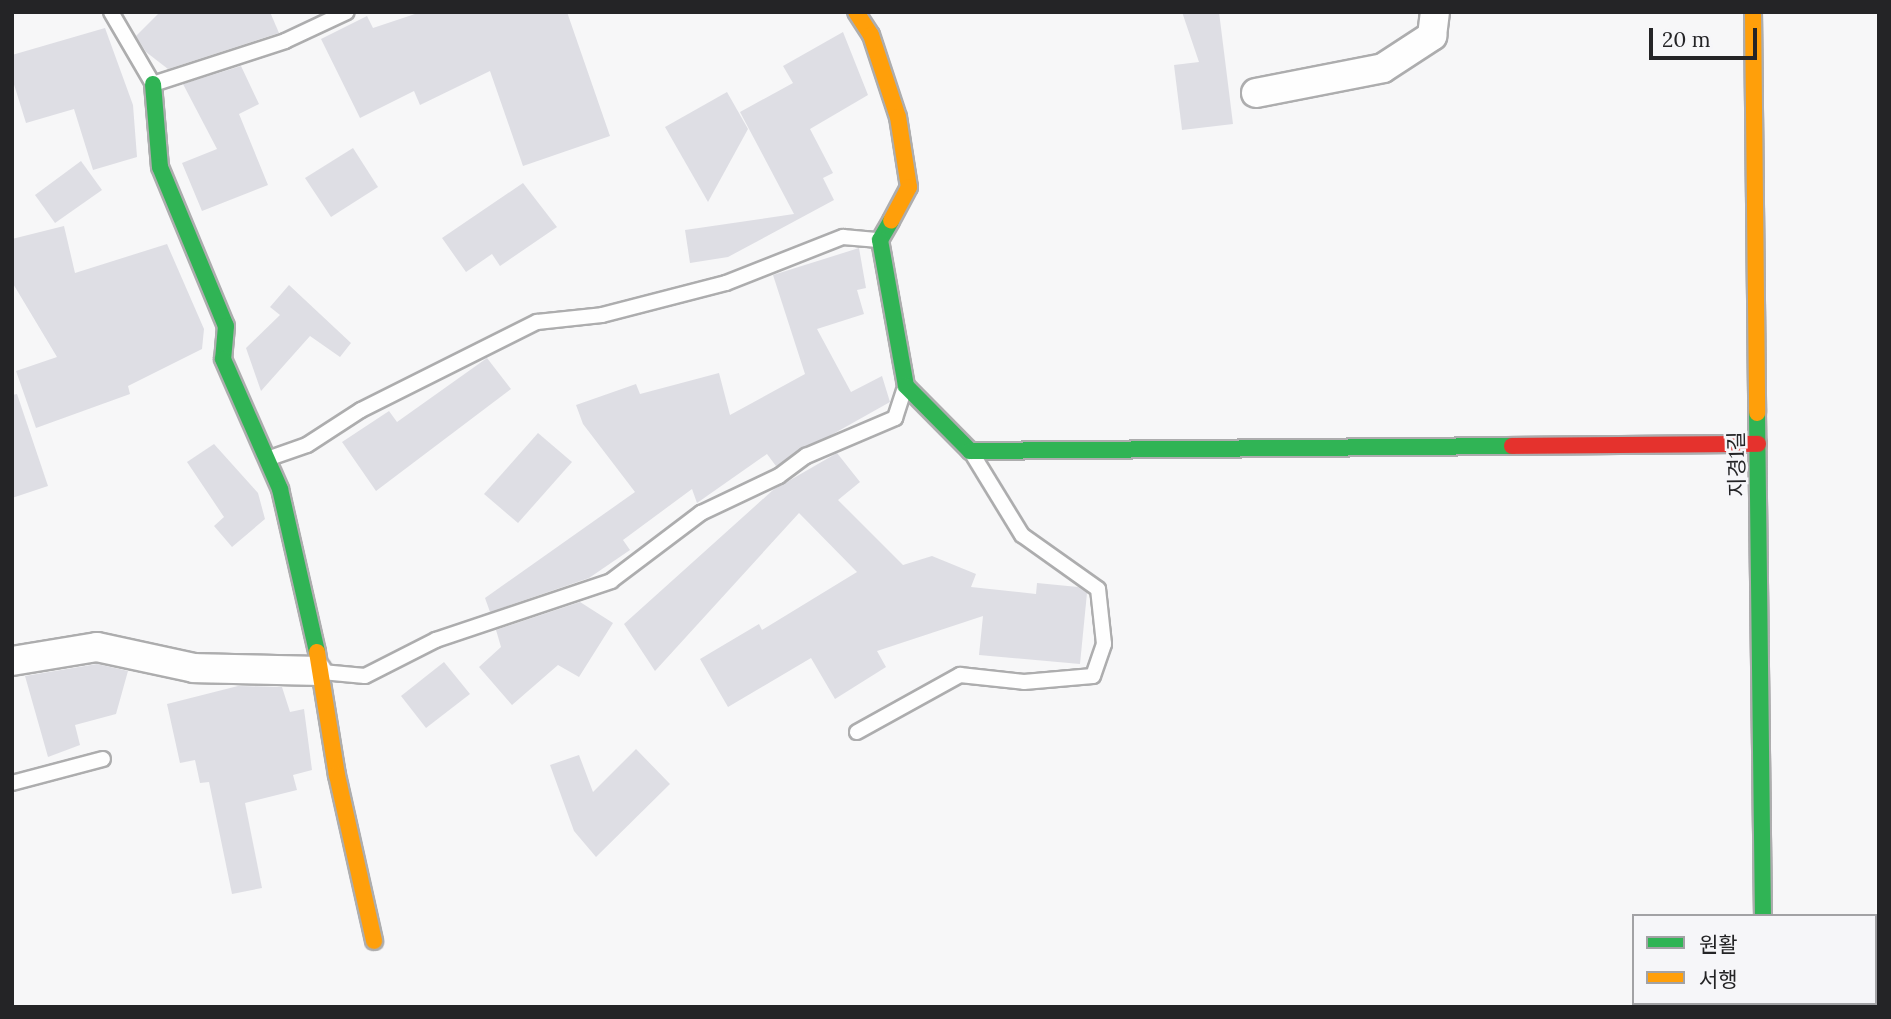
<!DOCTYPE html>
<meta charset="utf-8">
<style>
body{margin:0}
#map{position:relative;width:1891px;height:1019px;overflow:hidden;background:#f7f7f8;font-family:Lora,"Noto Sans KR",serif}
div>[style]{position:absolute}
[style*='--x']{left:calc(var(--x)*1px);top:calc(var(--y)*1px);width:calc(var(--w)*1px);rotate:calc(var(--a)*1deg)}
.building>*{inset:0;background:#dedee4}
.roads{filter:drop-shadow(2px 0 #adadae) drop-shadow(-2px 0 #adadae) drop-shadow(0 2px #adadae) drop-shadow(0 -2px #adadae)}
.lane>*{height:14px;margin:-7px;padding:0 7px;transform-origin:7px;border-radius:7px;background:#fefefe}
.street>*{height:28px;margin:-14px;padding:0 14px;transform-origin:14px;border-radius:14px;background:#fefefe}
.fast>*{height:16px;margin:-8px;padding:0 8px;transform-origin:8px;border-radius:8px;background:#30b455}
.slow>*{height:16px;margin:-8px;padding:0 8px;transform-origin:8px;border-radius:8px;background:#ff9f0a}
.jam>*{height:16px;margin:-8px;padding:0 8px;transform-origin:8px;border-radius:8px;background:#e5322d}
span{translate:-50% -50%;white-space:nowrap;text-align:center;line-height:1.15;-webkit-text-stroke:5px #f6f6f9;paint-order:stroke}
.street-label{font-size:21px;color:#242426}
.frame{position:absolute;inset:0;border:14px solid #242426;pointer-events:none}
.legend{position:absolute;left:1632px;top:914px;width:245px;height:91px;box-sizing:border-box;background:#f6f6f9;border:2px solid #a2a2a5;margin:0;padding:9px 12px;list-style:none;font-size:21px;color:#242426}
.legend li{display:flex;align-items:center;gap:14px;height:35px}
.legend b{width:35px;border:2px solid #a2a2a5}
.scale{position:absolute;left:1649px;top:28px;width:108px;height:32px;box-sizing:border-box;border:4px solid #242426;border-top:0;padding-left:9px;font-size:21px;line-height:24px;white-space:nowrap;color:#242426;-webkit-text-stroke:5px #f6f6f9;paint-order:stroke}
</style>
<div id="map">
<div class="building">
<i style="clip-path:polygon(160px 12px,270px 12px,279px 33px,168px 69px,146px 52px,136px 36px)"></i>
<i style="clip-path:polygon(421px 12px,567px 12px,610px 136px,523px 166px,490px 71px,420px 105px,414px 91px,360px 118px,321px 39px,367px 16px,373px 28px)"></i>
<i style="clip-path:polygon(1182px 12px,1219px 12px,1233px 124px,1182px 130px,1174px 65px,1199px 62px)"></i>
<i style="clip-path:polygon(105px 28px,133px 105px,137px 157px,93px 170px,74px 109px,26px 123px,12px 78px,12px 55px)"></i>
<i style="clip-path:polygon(843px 32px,868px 95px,810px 129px,833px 173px,823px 178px,834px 200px,728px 257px,690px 263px,685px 230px,794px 214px,740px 112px,793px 83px,783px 66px)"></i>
<i style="clip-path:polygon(241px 66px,259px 104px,239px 114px,268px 185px,202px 211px,182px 163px,217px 149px,183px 84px)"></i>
<i style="clip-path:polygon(727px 92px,748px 129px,708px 202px,665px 127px)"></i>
<i style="clip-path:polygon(353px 148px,378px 187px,331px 217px,305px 178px)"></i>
<i style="clip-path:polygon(81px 161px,102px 190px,55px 223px,35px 195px)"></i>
<i style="clip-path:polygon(523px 183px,557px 227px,500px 266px,492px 254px,466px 272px,442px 238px)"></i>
<i style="clip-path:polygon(64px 226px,75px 273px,167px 244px,204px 329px,202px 349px,128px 386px,130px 394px,36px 428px,16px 371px,57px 357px,12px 282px,12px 239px)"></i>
<i style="clip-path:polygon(859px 248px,866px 288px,857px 290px,864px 314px,817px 329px,851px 392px,882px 376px,890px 402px,776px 466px,767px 454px,697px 503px,692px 489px,623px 540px,630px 550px,589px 578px,490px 612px,485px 598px,635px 492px,583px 424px,576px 405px,636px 384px,640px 394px,719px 373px,730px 415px,805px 374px,773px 275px)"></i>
<i style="clip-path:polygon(289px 285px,351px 343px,340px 357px,310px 336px,261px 391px,246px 348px,280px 315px,270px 307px)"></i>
<i style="clip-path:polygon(487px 358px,511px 389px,376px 491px,342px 442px,389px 411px,397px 422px)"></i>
<i style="clip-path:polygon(17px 394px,48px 486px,12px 498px,12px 395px)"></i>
<i style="clip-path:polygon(538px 433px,572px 462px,518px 523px,484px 494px)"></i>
<i style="clip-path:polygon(214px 444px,258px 493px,265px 519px,232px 547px,214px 526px,224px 517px,187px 462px)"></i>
<i style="clip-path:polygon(837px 453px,860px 482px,838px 500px,903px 565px,932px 556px,976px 574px,971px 587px,1036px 594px,1037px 583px,1078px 587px,1087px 593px,1080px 664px,979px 655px,983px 616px,877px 651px,886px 667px,835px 699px,811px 658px,728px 707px,700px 659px,759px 624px,762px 630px,857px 572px,799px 513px,655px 671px,624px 624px,773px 490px)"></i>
<i style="clip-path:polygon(580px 602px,613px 623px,579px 677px,558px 665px,512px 705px,479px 667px,501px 647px,496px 630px)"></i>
<i style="clip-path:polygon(444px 662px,470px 694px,426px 728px,401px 696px)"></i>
<i style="clip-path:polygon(97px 664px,128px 671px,116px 714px,75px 725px,80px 745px,48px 757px,25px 676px)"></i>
<i style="clip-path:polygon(238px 686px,282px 687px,290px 712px,304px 709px,312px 770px,293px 775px,297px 790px,245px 803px,262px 888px,232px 894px,209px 782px,200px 783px,195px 760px,180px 763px,167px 704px)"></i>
<i style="clip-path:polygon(636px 749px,670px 784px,596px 857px,574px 831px,550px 765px,579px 755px,593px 792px)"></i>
</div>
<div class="roads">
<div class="lane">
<i style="--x:111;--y:12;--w:83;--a:59.7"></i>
<i style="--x:153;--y:84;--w:139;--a:-18"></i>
<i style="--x:285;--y:41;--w:68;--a:-25.1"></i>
<i style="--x:267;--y:459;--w:42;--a:-19.3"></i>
<i style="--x:307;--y:445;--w:64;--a:-32.9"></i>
<i style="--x:361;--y:410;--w:197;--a:-26.6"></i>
<i style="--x:537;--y:322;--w:65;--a:-6.1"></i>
<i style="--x:602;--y:315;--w:128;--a:-14.5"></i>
<i style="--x:726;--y:283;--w:126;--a:-21.5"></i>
<i style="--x:843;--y:237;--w:36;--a:5"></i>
<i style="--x:322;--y:672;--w:43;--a:5.3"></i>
<i style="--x:365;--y:676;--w:80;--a:-26.9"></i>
<i style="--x:436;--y:640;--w:185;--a:-18.6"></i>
<i style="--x:611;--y:581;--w:113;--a:-37.1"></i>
<i style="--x:701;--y:513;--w:86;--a:-25.4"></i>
<i style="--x:779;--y:476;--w:34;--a:-37"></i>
<i style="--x:806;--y:456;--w:97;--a:-23.1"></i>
<i style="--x:895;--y:418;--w:28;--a:-72"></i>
<i style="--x:857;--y:732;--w:118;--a:-29"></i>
<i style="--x:960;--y:675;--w:64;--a:6.2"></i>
<i style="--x:1024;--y:682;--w:69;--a:-5"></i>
<i style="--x:1093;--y:676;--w:34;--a:-71"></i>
<i style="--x:1104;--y:644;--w:55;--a:-96.2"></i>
<i style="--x:1098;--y:589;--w:93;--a:-144.6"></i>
<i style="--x:1022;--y:535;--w:94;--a:-121.5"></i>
<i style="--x:12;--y:783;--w:94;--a:-14.8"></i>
</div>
<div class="street">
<i style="--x:1256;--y:93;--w:129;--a:-11.1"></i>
<i style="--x:1383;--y:68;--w:59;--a:-33.1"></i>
<i style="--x:1432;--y:36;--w:24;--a:-83"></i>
<i style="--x:12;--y:661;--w:86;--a:-9.4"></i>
<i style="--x:97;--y:647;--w:99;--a:12.2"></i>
<i style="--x:194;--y:668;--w:123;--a:1.4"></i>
</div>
<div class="fast">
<i style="--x:153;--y:84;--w:83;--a:85.2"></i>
<i style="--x:160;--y:167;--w:172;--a:67.5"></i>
<i style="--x:226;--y:326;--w:33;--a:95"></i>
<i style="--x:223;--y:359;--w:142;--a:66.3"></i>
<i style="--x:280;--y:489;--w:167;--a:77.2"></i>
<i style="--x:891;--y:221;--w:22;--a:120"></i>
<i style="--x:880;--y:240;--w:148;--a:79.9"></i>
<i style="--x:906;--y:386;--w:91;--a:45.4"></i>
<i style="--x:970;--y:451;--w:542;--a:-0.53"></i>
<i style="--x:1757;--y:413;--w:503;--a:89.32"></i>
</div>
<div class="slow">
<i style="--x:856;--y:12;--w:27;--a:57"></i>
<i style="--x:871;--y:35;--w:86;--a:71.8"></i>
<i style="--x:898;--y:117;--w:71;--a:81.1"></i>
<i style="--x:909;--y:187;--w:38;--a:118"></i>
<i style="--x:1753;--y:12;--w:401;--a:89.4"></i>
<i style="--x:317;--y:652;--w:125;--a:80.8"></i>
<i style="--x:337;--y:775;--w:170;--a:77.4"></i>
<i style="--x:1764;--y:1003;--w:4;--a:90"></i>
</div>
<div class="jam">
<i style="--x:1512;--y:446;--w:246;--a:-0.5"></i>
</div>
</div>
<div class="street-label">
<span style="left:1737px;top:464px;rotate:-91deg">지경1길</span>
</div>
<div class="frame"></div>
<ul class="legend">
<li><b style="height:9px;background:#30b455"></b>원활</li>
<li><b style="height:9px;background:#ff9f0a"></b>서행</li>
</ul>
<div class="scale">20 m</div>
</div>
